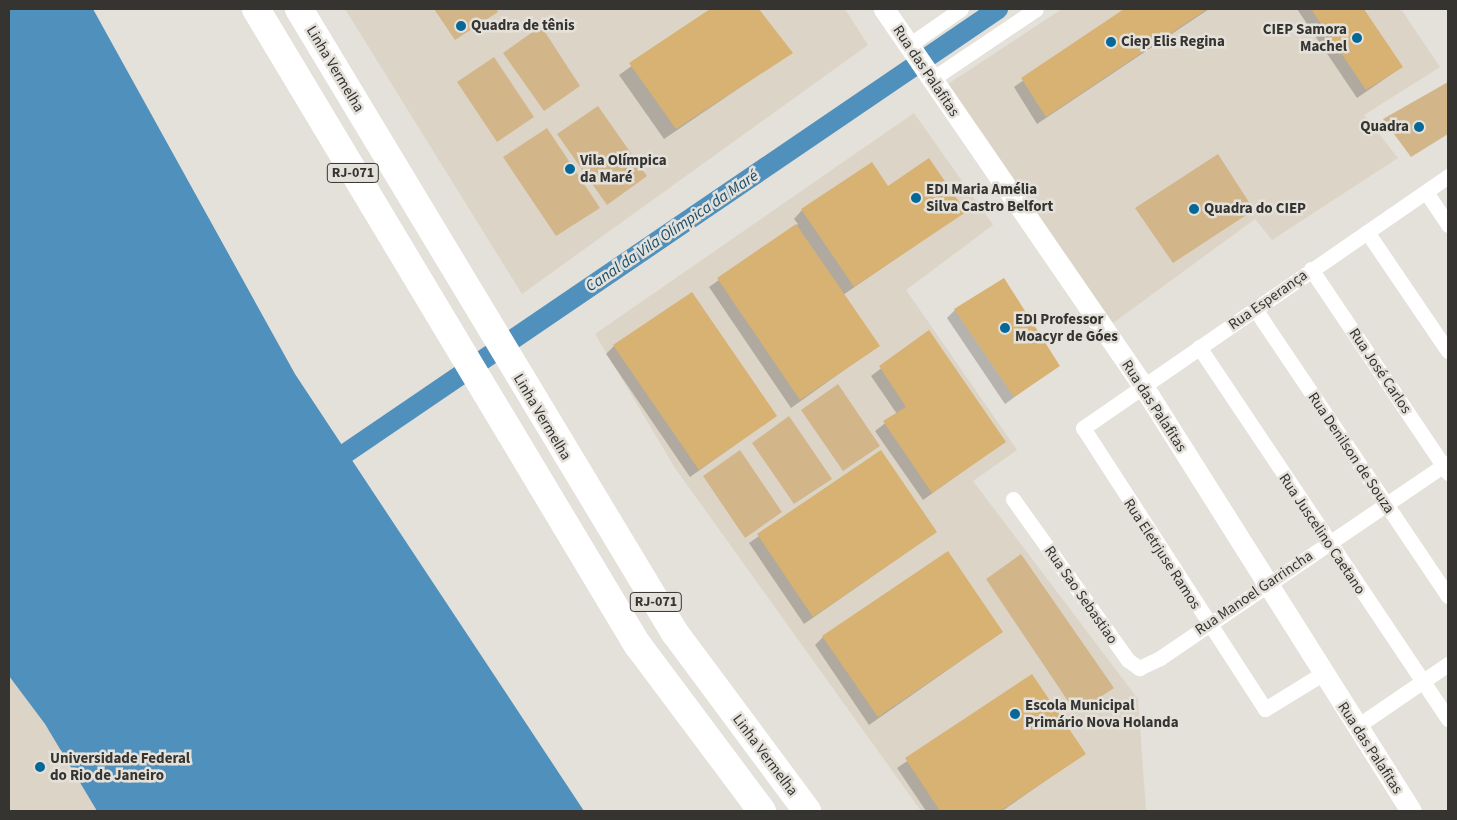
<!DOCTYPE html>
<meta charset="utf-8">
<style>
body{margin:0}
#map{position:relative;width:1457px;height:820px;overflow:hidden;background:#e4e0da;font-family:"Source Sans 3",sans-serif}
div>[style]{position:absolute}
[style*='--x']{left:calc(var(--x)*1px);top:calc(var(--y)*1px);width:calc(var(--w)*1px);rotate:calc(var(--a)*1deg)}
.built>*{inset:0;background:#dcd4c7}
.green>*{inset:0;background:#d2b68a}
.water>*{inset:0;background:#4f91bc}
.shadow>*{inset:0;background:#0003}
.canal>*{height:20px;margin:-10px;padding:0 10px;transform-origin:10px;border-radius:10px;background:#4f91bc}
.building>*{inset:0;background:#d8b272}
.street>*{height:15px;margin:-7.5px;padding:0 7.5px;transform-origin:7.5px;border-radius:7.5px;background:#fff}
.secondary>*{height:21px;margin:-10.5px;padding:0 10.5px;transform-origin:10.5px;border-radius:10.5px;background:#fff}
.highway>*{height:28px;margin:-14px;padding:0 14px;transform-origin:14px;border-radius:14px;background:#fff}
.dots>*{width:14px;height:14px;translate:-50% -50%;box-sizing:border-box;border:2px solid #e4e0da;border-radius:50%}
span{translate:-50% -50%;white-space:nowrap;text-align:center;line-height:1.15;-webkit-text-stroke:5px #e4e0da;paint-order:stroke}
.shield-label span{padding:1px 4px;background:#e4e0da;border:1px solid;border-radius:4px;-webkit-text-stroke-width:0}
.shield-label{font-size:14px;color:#353431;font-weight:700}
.poi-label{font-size:15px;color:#353431;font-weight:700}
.left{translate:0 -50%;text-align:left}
.right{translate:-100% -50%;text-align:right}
.street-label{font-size:15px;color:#353431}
.water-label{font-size:16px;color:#194d6b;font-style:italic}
.frame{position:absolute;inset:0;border:10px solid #353431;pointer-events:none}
</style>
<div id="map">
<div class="built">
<i style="clip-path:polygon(345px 9px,845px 9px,868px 45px,522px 294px)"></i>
<i style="clip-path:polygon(1062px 9px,1401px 9px,1440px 67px,1364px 115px,1398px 158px,1272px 240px,1255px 219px,1113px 323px,945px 86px)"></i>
<i style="clip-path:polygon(914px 113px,993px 225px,906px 290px,1017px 450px,973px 481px,1138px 699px,1146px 811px,921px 811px,675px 468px,595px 334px)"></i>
<i style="clip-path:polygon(9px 676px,45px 724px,97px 811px,9px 811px)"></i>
</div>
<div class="green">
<i style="clip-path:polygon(434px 9px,496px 9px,498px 12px,455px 40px)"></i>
<i style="clip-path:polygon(541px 26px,580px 86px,544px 111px,503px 53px)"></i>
<i style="clip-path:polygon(494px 57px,534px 117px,497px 142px,457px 82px)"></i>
<i style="clip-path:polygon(1448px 82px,1448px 134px,1411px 157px,1383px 119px)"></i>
<i style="clip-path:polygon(598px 106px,647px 176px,607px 205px,557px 134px)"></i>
<i style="clip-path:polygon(547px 128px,600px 208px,556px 236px,503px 157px)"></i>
<i style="clip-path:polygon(1218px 154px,1254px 210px,1173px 263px,1135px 208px)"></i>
<i style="clip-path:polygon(838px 384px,880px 446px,843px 471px,801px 410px)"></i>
<i style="clip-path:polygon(789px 416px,832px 479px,794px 504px,752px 443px)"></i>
<i style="clip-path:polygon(740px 450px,782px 512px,745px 538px,703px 476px)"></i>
<i style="clip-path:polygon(1021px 554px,1114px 688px,1076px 713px,986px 579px)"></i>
</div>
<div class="water">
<i style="clip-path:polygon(9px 9px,93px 9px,295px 374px,584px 811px,97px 811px,45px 724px,9px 676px)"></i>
</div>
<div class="shadow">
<i style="clip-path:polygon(712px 9px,758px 9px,791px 53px,664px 139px,619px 75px)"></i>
<i style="clip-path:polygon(1127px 9px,1209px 9px,1037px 124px,1014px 87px)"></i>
<i style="clip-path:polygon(1297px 9px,1363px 9px,1402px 67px,1357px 98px)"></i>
<i style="clip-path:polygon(887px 187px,964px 212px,843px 295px,878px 346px,791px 408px,709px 287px,798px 224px,794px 219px,802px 210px)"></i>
<i style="clip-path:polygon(955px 310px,1059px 365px,1005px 404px,947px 318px)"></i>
<i style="clip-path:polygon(929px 332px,1004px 442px,923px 500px,875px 431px,897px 414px,871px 376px)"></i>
<i style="clip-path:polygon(614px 346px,776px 416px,690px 477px,606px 354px)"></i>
<i style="clip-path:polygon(880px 451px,936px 532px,804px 624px,749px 543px)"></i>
<i style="clip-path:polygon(1002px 632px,869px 725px,815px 645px,823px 637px)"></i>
<i style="clip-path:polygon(1032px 676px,1084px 754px,1002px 811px,926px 811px,897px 768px)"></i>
</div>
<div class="canal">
<i style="--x:346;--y:453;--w:789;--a:-34.25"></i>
</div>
<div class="building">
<i style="clip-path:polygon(710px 9px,759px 9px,793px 53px,676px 129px,629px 63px)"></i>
<i style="clip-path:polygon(1124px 9px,1207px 9px,1046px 117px,1021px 78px)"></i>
<i style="clip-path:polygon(1311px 9px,1364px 9px,1403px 67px,1366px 90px)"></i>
<i style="clip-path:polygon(929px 158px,966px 212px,854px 287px,801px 209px,872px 162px,888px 186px)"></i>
<i style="clip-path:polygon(796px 224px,880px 346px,800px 400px,717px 278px)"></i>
<i style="clip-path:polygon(1004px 278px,1060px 366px,1014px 397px,954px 309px)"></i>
<i style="clip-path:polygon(692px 292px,777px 416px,699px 470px,613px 345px)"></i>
<i style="clip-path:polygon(929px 330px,1006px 442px,932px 493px,883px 421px,906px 407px,879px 366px)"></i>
<i style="clip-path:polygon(881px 450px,937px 532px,813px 617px,757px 534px)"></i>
<i style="clip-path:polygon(948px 551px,1003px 632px,878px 717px,822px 636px)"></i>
<i style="clip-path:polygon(1032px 674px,1086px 754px,1000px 811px,940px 811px,905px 758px)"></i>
</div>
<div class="street">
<i style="--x:909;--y:45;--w:63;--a:-34.7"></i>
<i style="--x:932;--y:79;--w:125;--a:-33.9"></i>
<i style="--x:1426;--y:192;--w:40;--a:56"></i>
<i style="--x:1367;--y:232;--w:144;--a:55.8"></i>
<i style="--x:1311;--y:269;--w:246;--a:56.1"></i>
<i style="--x:1255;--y:309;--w:346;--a:56.1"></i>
<i style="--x:1199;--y:347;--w:448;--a:56.2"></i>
<i style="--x:1013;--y:499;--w:198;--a:54.5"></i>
<i style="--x:1128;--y:660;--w:14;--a:36"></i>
<i style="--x:1139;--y:668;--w:23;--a:-25"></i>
<i style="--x:1160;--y:658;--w:348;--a:-34.2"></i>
<i style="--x:1322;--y:674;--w:67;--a:148.4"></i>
<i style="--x:1265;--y:709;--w:335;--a:-122.9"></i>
<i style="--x:1083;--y:428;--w:444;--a:-34.6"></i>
<i style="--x:1356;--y:727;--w:112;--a:-34.4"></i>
</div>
<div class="secondary">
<i style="--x:884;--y:9;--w:457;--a:55.5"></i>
<i style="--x:1143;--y:386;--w:502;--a:57.76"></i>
</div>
<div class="highway">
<i style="--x:256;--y:9;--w:741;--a:59.04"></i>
<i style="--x:637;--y:644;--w:209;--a:53.2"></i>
<i style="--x:299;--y:9;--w:729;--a:58.93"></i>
<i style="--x:675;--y:633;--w:222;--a:53.4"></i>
</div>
<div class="dots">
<i style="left:461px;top:26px;background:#066897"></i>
<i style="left:1357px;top:38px;background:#066897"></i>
<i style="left:1111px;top:42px;background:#066897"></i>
<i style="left:1419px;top:127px;background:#066897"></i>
<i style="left:570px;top:169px;background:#066897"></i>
<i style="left:916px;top:198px;background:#066897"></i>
<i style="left:1194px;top:209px;background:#066897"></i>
<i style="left:1005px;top:328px;background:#066897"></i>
<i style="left:1015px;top:714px;background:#066897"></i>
<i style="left:40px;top:767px;background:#066897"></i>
</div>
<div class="shield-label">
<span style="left:353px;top:173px">RJ-071</span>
<span style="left:656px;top:602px">RJ-071</span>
</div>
<div class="poi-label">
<span class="left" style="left:471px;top:26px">Quadra de tênis</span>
<span class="right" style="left:1347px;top:38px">CIEP Samora<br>Machel</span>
<span class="left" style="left:1121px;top:42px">Ciep Elis Regina</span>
<span class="right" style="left:1409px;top:127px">Quadra</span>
<span class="left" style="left:580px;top:169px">Vila Olímpica<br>da Maré</span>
<span class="left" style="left:926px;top:198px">EDI Maria Amélia<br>Silva Castro Belfort</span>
<span class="left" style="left:1204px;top:209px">Quadra do CIEP</span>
<span class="left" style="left:1015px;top:328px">EDI Professor<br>Moacyr de Góes</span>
<span class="left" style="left:1025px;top:714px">Escola Municipal<br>Primário Nova Holanda</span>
<span class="left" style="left:50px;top:767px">Universidade Federal<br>do Rio de Janeiro</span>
</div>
<div class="street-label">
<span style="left:335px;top:69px;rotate:59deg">Linha Vermelha</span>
<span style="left:926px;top:71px;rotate:56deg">Rua das Palafitas</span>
<span style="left:1268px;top:300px;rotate:-35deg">Rua Esperança</span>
<span style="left:1380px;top:371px;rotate:56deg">Rua José Carlos</span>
<span style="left:1154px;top:406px;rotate:57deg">Rua das Palafitas</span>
<span style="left:542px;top:417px;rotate:59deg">Linha Vermelha</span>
<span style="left:1351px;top:453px;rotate:56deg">Rua Denilson de Souza</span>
<span style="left:1322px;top:534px;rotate:56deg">Rua Juscelino Caetano</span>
<span style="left:1162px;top:554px;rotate:57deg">Rua Eletrjuse Ramos</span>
<span style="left:1254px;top:593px;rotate:-34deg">Rua Manoel Garrincha</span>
<span style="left:1081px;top:595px;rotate:55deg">Rua Sao Sebastiao</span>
<span style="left:1370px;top:748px;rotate:57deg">Rua das Palafitas</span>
<span style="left:765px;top:755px;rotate:53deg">Linha Vermelha</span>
</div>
<div class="water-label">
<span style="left:672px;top:231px;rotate:-34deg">Canal da Vila Olímpica da Maré</span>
</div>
<div class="frame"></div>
</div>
